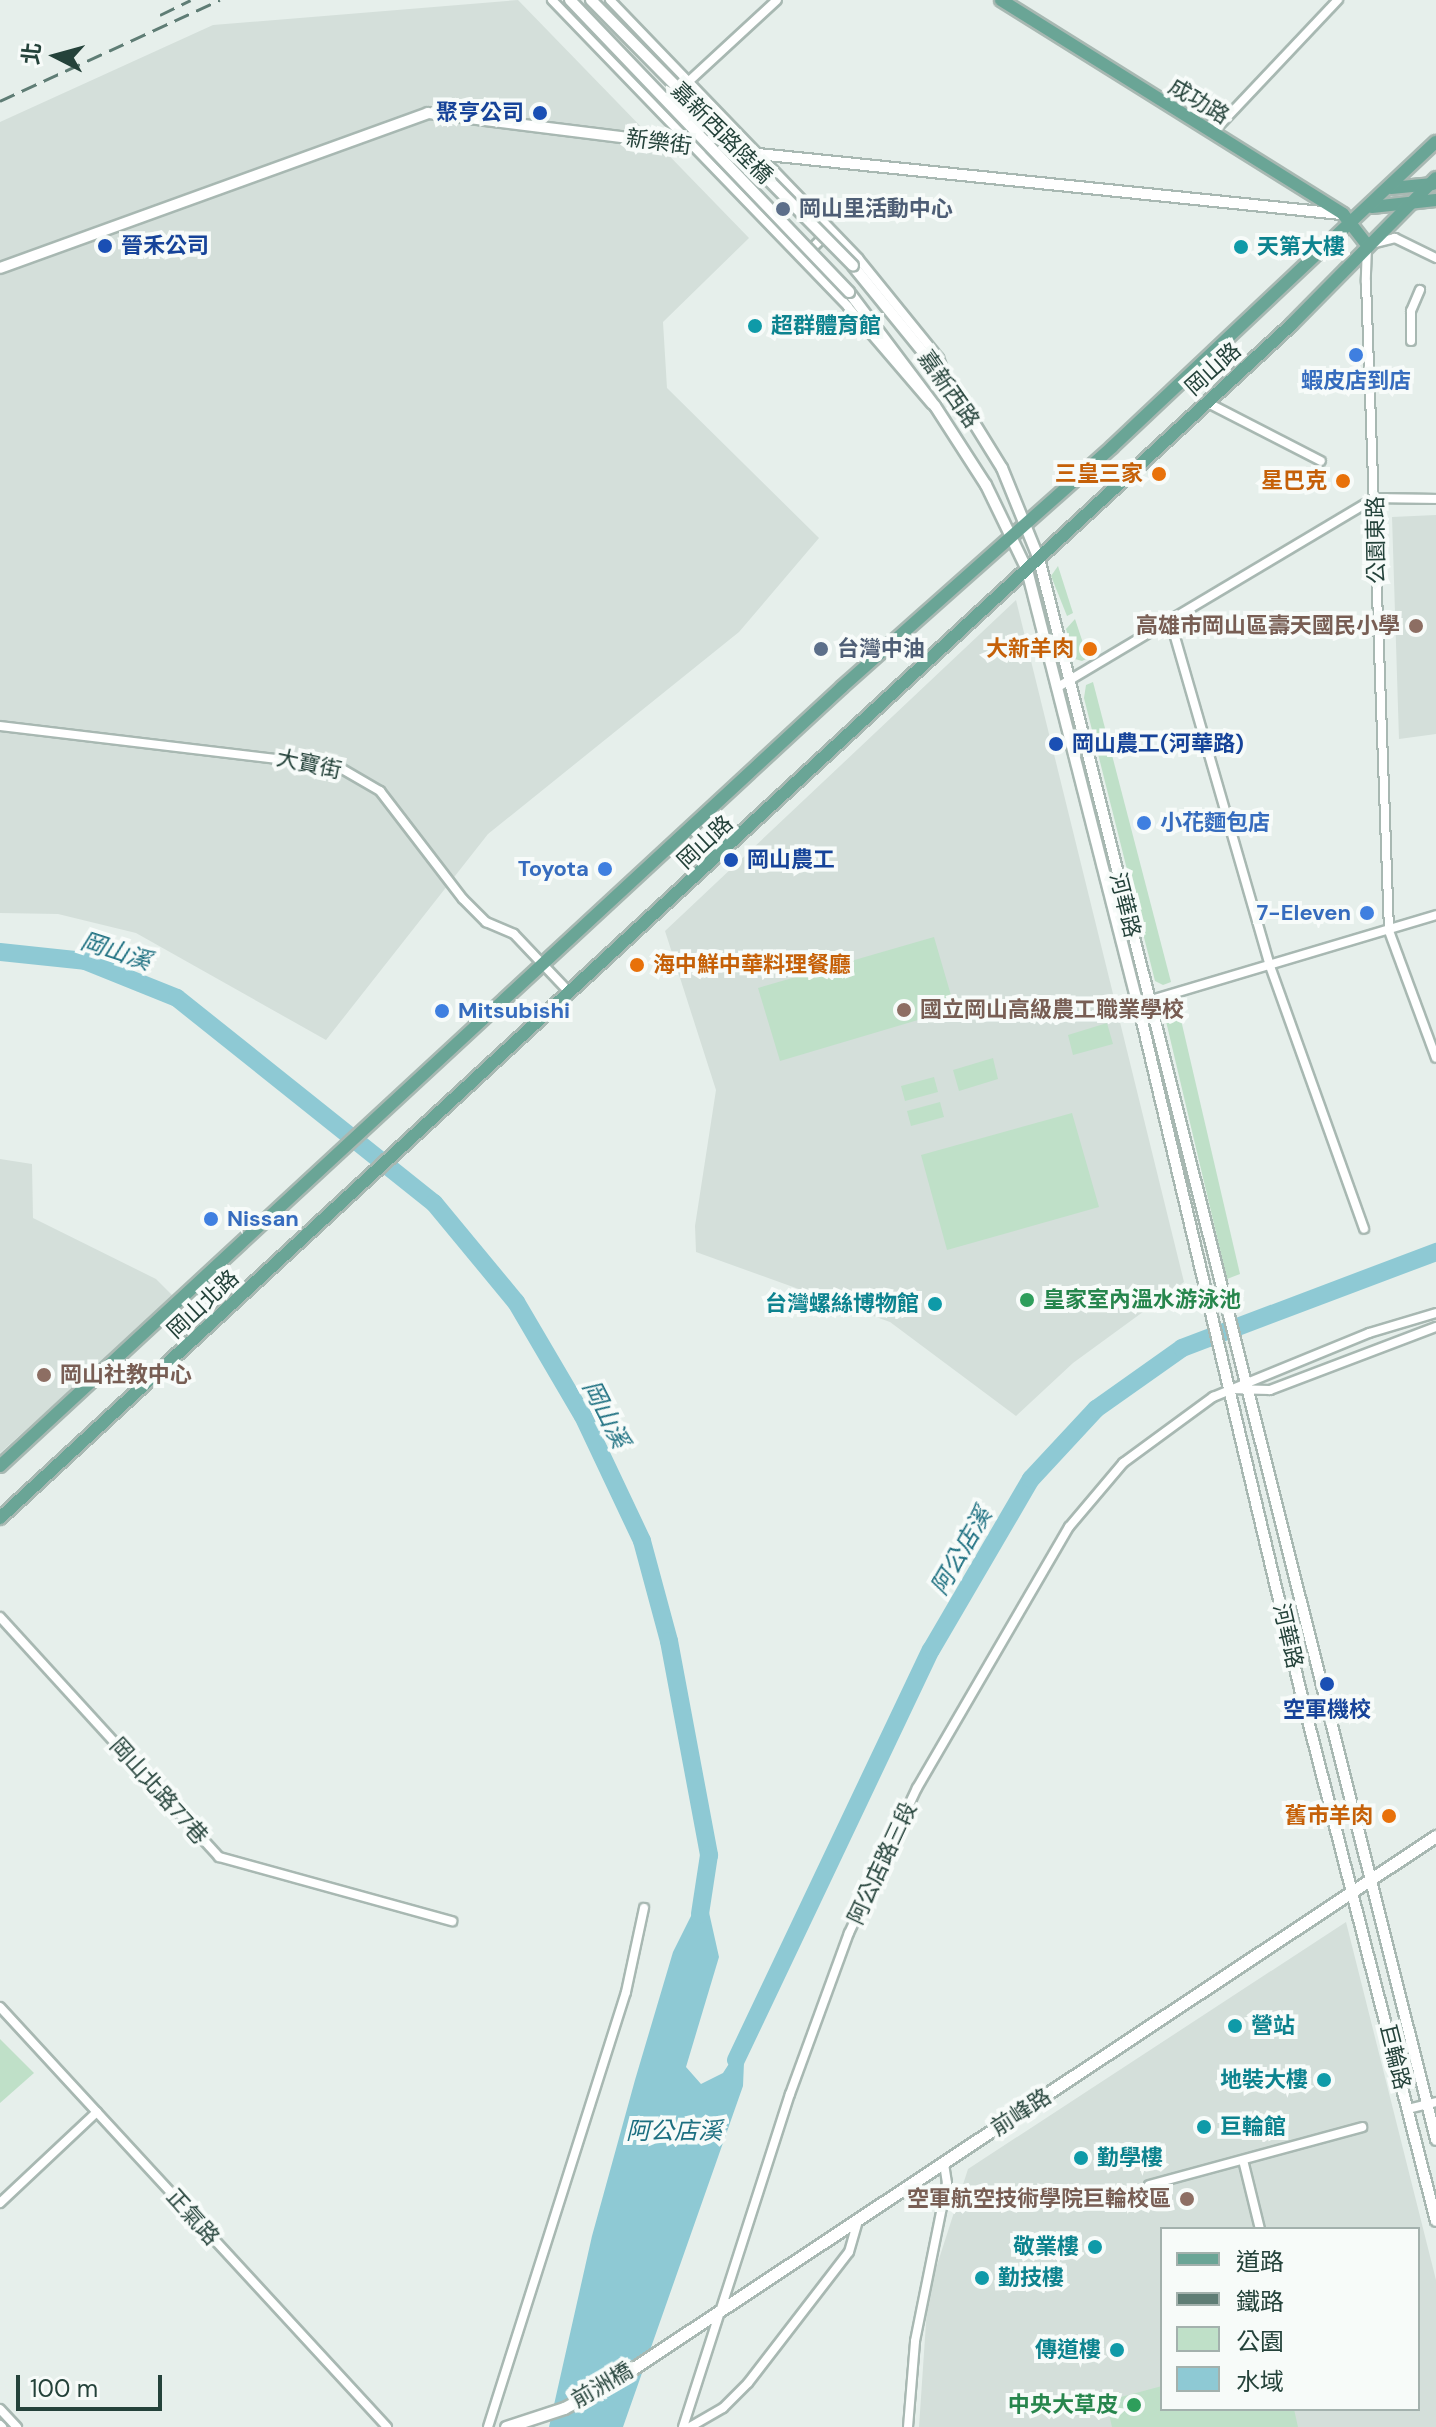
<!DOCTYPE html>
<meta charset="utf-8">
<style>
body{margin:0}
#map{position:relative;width:1436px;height:2427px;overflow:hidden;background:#e6efeb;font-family:"DM Sans","Noto Sans TC",sans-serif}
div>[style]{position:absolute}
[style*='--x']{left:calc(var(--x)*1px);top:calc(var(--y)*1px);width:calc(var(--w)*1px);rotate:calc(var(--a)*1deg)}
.built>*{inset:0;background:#d4dfda}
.green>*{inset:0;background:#bfe0c8}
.water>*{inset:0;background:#8ec9d4}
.river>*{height:18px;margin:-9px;padding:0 9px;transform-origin:9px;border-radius:9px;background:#8ec9d4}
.roads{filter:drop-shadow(2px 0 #a8b8b2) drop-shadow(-2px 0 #a8b8b2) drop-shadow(0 2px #a8b8b2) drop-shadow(0 -2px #a8b8b2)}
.minor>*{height:8px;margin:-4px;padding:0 4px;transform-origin:4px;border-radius:4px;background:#fff}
.tertiary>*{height:10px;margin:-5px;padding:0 5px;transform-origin:5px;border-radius:5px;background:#fff}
.secondary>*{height:11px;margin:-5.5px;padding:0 5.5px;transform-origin:5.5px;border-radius:5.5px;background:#fff}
.primary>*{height:12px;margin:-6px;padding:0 6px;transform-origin:6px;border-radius:6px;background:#6aa596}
.rail>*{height:3px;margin-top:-1.5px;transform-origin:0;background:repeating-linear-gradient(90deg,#5f7d75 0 16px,transparent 0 24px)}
.bridges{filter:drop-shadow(2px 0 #a8b8b2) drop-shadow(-2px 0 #a8b8b2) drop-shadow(0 2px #a8b8b2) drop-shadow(0 -2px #a8b8b2)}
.tertiary-bridge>*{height:10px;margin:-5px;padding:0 5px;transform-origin:5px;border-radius:5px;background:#fff}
.dots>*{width:22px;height:22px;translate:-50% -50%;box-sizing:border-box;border:4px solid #f7fbf9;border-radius:50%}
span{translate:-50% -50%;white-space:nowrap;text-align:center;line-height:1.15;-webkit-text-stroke:8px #f7fbf9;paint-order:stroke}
.street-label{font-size:22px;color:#24423a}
.transit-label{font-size:22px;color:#164399;font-weight:700}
.right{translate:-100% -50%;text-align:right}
.left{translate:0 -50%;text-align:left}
.service-label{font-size:22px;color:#4e5e75;font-weight:700}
.culture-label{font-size:22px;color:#0d838f;font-weight:700}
.shop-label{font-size:22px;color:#366cbe;font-weight:700}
.food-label{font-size:22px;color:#c56008;font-weight:700}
.education-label{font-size:22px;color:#785e54;font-weight:700}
.leisure-label{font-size:22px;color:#27864d;font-weight:700}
.water-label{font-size:24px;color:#1c6f80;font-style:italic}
.legend{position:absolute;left:1160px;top:2227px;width:260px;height:184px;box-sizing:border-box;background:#f7fbf9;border:2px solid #a3b1ad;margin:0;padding:10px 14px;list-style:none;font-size:24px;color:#24423a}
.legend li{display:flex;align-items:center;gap:16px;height:40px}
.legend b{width:40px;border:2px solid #a3b1ad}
.north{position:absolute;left:16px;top:16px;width:80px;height:80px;-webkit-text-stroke:6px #f7fbf9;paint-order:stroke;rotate:276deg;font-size:22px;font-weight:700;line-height:32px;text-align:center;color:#24423a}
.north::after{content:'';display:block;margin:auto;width:28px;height:36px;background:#24423a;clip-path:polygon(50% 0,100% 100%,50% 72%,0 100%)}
.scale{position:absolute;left:16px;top:2375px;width:146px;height:36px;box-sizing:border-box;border:4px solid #24423a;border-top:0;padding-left:10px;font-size:24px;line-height:28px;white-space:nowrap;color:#24423a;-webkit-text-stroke:6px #f7fbf9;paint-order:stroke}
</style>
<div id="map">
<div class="built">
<i style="clip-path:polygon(518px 0,749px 238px,663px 322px,667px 388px,819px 538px,739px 632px,488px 834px,326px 1040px,136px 933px,58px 914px,0 913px,0 122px,213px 25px)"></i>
<i style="clip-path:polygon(1436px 515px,1436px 734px,1399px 739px,1392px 517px)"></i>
<i style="clip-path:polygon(1016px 600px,1184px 1282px,1073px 1363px,1016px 1416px,890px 1322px,696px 1252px,695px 1226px,716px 1090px,665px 931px)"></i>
<i style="clip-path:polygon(0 1159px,32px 1164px,33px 1218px,156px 1279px,174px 1297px,0 1453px)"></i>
<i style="clip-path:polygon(evenodd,1346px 1922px,1436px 2280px,1436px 2427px,919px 2427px,928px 2293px,968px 2169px,1346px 1922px,1162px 2229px,1418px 2229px,1418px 2409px,1162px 2409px,1162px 2229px)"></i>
</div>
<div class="green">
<i style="clip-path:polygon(1058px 566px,1073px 613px,1067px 616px,1051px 576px)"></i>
<i style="clip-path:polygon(1075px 619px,1088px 658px,1082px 661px,1075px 659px,1066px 629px)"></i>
<i style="clip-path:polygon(1093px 682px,1171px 982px,1163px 985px,1155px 981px,1084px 698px,1086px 685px)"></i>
<i style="clip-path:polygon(934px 937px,955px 1009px,780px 1061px,758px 988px)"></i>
<i style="clip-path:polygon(1178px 1007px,1240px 1274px,1227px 1279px,1165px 1017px,1166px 1011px)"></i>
<i style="clip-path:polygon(1107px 1023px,1113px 1044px,1073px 1055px,1068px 1035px)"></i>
<i style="clip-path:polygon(993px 1058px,998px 1079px,959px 1091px,953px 1070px)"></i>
<i style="clip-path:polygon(934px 1077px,938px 1092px,905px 1101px,901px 1086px)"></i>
<i style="clip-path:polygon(940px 1102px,944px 1117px,911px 1126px,907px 1111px)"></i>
<i style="clip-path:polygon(1072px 1113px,1099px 1207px,947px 1250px,921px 1155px)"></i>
<i style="clip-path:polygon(0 2039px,34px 2073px,0 2103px)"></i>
<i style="clip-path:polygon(1162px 2386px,1162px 2409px,1294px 2409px,1298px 2427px,1112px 2427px,1106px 2401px)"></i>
</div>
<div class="water">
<i style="clip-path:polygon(704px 1890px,719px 1957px,686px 2067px,701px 2084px,723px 2073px,745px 2039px,743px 2086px,623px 2427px,549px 2427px,592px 2236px,635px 2080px,673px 1952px)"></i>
</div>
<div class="river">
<i style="--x:0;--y:952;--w:85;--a:6"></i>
<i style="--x:85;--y:961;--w:99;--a:21.9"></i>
<i style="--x:177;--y:998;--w:329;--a:38.6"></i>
<i style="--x:434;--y:1203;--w:129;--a:50.4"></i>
<i style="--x:516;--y:1302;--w:132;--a:59.6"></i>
<i style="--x:583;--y:1416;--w:138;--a:64.7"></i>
<i style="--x:642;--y:1541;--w:104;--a:74.9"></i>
<i style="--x:669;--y:1641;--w:218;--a:79.4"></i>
<i style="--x:709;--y:1855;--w:60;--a:98.7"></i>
<i style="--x:736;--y:2060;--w:454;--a:-64.6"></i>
<i style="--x:931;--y:1650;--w:198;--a:-59.7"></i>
<i style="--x:1031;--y:1479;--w:96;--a:-47.1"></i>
<i style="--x:1096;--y:1409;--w:105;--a:-35.3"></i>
<i style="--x:1182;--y:1348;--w:272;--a:-20.7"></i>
</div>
<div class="roads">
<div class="minor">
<i style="--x:552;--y:0;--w:426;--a:46"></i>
<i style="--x:848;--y:307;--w:128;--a:49.4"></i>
<i style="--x:610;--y:0;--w:358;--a:46.1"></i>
<i style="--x:858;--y:258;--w:129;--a:51"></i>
<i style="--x:939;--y:358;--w:20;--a:70"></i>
<i style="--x:687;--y:83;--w:122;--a:-42.7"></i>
<i style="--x:1213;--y:132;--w:182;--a:-46.6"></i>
<i style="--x:805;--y:255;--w:30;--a:-44"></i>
<i style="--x:1436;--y:258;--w:46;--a:-154"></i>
<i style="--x:1395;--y:238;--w:29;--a:166"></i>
<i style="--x:1367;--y:245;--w:37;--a:92"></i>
<i style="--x:1366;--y:282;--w:649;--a:87.97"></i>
<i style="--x:1389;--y:931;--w:135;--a:69.7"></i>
<i style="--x:1411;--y:341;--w:30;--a:-90"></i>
<i style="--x:1411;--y:311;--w:23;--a:-67"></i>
<i style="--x:1206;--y:402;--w:129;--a:27.2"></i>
<i style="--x:1171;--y:623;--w:357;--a:73.9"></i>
<i style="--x:1270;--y:966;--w:279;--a:70.3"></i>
<i style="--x:1058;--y:687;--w:369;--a:-30.8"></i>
<i style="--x:1375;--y:498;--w:61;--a:0.9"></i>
<i style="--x:0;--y:726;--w:339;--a:6.8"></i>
<i style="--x:337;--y:766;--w:50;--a:30.2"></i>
<i style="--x:380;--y:791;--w:136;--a:52.5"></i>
<i style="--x:463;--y:899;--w:33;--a:45"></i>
<i style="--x:486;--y:922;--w:30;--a:23"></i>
<i style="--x:514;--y:934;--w:81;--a:46.5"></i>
<i style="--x:1138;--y:1004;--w:311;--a:-16.6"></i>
<i style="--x:1229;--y:1389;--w:41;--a:1.4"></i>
<i style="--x:1270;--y:1390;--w:178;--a:-20.8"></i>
<i style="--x:0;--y:1617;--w:325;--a:47.6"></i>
<i style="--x:219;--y:1857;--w:242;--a:15.4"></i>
<i style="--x:0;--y:2007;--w:571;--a:47.34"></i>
<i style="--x:1408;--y:2109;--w:29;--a:-14"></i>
<i style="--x:1243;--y:2160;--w:71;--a:76.2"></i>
<i style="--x:1149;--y:2185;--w:221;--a:-15.2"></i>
<i style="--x:0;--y:2203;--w:133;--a:-43.2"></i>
<i style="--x:0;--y:2409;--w:25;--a:47"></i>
<i style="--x:0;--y:2425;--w:3;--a:45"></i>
<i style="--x:488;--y:2427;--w:456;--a:-72.4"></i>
<i style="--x:626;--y:1992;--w:86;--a:-77.9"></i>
<i style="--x:683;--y:2427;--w:350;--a:-72.2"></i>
<i style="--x:790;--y:2094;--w:171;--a:-69.9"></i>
<i style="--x:849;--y:1933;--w:160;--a:-64.9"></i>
<i style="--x:917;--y:1788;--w:302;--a:-59.8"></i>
<i style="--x:1069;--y:1527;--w:84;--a:-49.8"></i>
<i style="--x:1123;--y:1463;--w:112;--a:-36.3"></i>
<i style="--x:1213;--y:1397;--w:169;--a:-22.3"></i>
<i style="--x:1369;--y:1333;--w:70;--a:-16.6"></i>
<i style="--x:690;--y:2427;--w:38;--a:-30"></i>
<i style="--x:723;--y:2408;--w:35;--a:-45"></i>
<i style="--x:748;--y:2383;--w:165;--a:-52.4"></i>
<i style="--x:849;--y:2252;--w:33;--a:-74"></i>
<i style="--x:908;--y:2427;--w:86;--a:-85.3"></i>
<i style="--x:915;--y:2341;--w:161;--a:-78.6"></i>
<i style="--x:947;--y:2183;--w:20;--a:-99"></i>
</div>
<div class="tertiary">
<i style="--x:853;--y:266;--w:159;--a:50.9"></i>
<i style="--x:953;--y:389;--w:93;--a:58.2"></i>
<i style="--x:1002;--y:468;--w:98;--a:67.9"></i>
<i style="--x:1039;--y:559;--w:1630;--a:75.9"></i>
<i style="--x:0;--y:268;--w:455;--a:-19.9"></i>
<i style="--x:428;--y:113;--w:333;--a:7.1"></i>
<i style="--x:758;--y:154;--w:586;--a:5.88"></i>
<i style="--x:849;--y:292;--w:143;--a:53"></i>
<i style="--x:935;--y:406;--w:94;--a:57.2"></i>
<i style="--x:986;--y:485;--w:94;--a:64.2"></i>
<i style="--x:1027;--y:570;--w:448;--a:75.7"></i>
<i style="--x:1138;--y:1004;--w:704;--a:76.69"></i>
<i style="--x:1300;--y:1689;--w:549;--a:75.66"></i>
</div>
<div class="secondary">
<i style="--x:506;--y:2427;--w:61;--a:-18.1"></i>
<i style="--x:564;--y:2408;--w:53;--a:-28"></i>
<i style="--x:611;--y:2383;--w:990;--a:-33.55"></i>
</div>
<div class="primary">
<i style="--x:1001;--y:0;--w:403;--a:32"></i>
<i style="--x:1343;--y:214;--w:39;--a:52"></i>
<i style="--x:1391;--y:188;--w:42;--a:-5.4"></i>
<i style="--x:1372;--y:207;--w:64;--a:-6.2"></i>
<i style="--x:0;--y:1466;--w:1147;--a:-42.77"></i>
<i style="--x:842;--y:687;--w:361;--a:-41.6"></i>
<i style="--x:1112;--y:447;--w:445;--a:-43.3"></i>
<i style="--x:0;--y:1518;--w:1759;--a:-42.74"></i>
<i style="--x:1292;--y:324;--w:205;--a:-45.4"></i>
</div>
</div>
<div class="rail">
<i style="--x:160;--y:15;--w:34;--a:-26"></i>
<i style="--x:0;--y:101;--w:242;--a:-24.7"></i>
</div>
<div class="bridges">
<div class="tertiary-bridge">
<i style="--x:570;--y:0;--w:404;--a:46.3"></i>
<i style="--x:591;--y:0;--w:373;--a:45.4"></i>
</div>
</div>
<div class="dots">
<i style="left:540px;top:113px;background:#1a4fb4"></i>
<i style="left:783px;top:209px;background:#5c6f8a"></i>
<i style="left:105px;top:246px;background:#1a4fb4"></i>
<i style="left:1241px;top:247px;background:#0f9aa8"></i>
<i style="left:755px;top:326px;background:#0f9aa8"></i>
<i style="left:1356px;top:355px;background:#3f7fe0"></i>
<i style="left:1159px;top:474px;background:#e8710a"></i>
<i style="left:1343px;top:481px;background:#e8710a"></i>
<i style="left:1416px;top:626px;background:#8d6e63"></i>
<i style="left:821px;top:649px;background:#5c6f8a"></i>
<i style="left:1090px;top:649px;background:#e8710a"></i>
<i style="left:1056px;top:744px;background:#1a4fb4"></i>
<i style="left:1144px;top:823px;background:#3f7fe0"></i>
<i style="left:731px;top:860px;background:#1a4fb4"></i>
<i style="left:605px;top:869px;background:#3f7fe0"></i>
<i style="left:1367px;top:913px;background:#3f7fe0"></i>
<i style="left:637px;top:965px;background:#e8710a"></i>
<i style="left:904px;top:1010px;background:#8d6e63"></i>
<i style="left:442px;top:1011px;background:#3f7fe0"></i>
<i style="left:211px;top:1219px;background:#3f7fe0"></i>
<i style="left:1027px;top:1300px;background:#2e9e5b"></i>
<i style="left:935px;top:1304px;background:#0f9aa8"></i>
<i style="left:44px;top:1375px;background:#8d6e63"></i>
<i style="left:1327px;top:1684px;background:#1a4fb4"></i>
<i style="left:1389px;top:1816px;background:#e8710a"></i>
<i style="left:1235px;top:2026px;background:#0f9aa8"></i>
<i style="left:1324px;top:2080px;background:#0f9aa8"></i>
<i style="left:1204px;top:2127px;background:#0f9aa8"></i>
<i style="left:1081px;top:2158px;background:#0f9aa8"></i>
<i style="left:1187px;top:2199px;background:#8d6e63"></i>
<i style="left:1095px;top:2247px;background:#0f9aa8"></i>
<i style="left:982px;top:2278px;background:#0f9aa8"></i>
<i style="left:1117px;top:2350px;background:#0f9aa8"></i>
<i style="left:1134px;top:2405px;background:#2e9e5b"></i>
</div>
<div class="street-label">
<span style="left:1199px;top:101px;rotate:31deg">成功路</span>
<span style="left:722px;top:133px;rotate:45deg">嘉新西路陸橋</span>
<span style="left:659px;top:142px;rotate:8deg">新樂街</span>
<span style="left:1213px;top:369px;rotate:-42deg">岡山路</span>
<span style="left:949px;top:389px;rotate:55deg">嘉新西路</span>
<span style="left:1376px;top:540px;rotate:-91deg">公園東路</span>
<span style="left:309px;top:764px;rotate:12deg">大寶街</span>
<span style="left:705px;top:842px;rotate:-43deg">岡山路</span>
<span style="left:1125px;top:905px;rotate:76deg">河華路</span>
<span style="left:203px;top:1304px;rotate:-43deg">岡山北路</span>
<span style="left:1288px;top:1636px;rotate:77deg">河華路</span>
<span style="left:159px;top:1791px;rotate:48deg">岡山北路77巷</span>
<span style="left:882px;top:1863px;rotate:-65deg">阿公店路三段</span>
<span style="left:1395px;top:2057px;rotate:76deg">巨輪路</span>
<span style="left:1021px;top:2112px;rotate:-33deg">前峰路</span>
<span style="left:193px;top:2217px;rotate:48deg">正氣路</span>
<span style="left:602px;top:2385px;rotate:-30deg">前洲橋</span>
</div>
<div class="transit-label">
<span class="right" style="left:524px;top:113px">聚亨公司</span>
<span class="left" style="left:121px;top:246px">晉禾公司</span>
<span class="left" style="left:1072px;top:744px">岡山農工(河華路)</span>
<span class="left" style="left:747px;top:860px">岡山農工</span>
<span style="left:1327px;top:1710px">空軍機校</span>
</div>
<div class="service-label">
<span class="left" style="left:799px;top:209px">岡山里活動中心</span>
<span class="left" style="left:837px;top:649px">台灣中油</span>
</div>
<div class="culture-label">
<span class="left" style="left:1257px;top:247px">天第大樓</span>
<span class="left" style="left:771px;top:326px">超群體育館</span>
<span class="right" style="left:919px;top:1304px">台灣螺絲博物館</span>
<span class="left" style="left:1251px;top:2026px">營站</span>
<span class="right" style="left:1308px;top:2080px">地裝大樓</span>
<span class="left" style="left:1220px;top:2127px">巨輪館</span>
<span class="left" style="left:1097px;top:2158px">勤學樓</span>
<span class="right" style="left:1079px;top:2247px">敬業樓</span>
<span class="left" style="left:998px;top:2278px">勤技樓</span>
<span class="right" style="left:1101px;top:2350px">傳道樓</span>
</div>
<div class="shop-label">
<span style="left:1356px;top:381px">蝦皮店到店</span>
<span class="left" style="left:1160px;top:823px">小花麵包店</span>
<span class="right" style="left:589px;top:869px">Toyota</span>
<span class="right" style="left:1351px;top:913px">7-Eleven</span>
<span class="left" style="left:458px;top:1011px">Mitsubishi</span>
<span class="left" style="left:227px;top:1219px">Nissan</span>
</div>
<div class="food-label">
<span class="right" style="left:1143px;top:474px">三皇三家</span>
<span class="right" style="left:1327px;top:481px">星巴克</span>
<span class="right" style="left:1074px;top:649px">大新羊肉</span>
<span class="left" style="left:653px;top:965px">海中鮮中華料理餐廳</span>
<span class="right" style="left:1373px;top:1816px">舊市羊肉</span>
</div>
<div class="education-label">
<span class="right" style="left:1400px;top:626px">高雄市岡山區壽天國民小學</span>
<span class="left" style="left:920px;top:1010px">國立岡山高級農工職業學校</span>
<span class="left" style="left:60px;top:1375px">岡山社教中心</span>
<span class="right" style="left:1171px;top:2199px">空軍航空技術學院巨輪校區</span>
</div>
<div class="leisure-label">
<span class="left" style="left:1043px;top:1300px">皇家室內溫水游泳池</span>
<span class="right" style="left:1118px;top:2405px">中央大草皮</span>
</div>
<div class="water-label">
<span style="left:116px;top:951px;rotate:18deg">岡山溪</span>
<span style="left:606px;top:1414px;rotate:63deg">岡山溪</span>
<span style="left:961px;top:1551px;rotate:-60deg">阿公店溪</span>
<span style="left:674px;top:2131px">阿公店溪</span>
</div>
<ul class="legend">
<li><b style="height:10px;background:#6aa596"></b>道路</li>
<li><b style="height:10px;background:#5f7d75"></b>鐵路</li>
<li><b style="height:22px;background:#bfe0c8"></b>公園</li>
<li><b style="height:22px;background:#8ec9d4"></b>水域</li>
</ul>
<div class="north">北</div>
<div class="scale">100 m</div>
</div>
